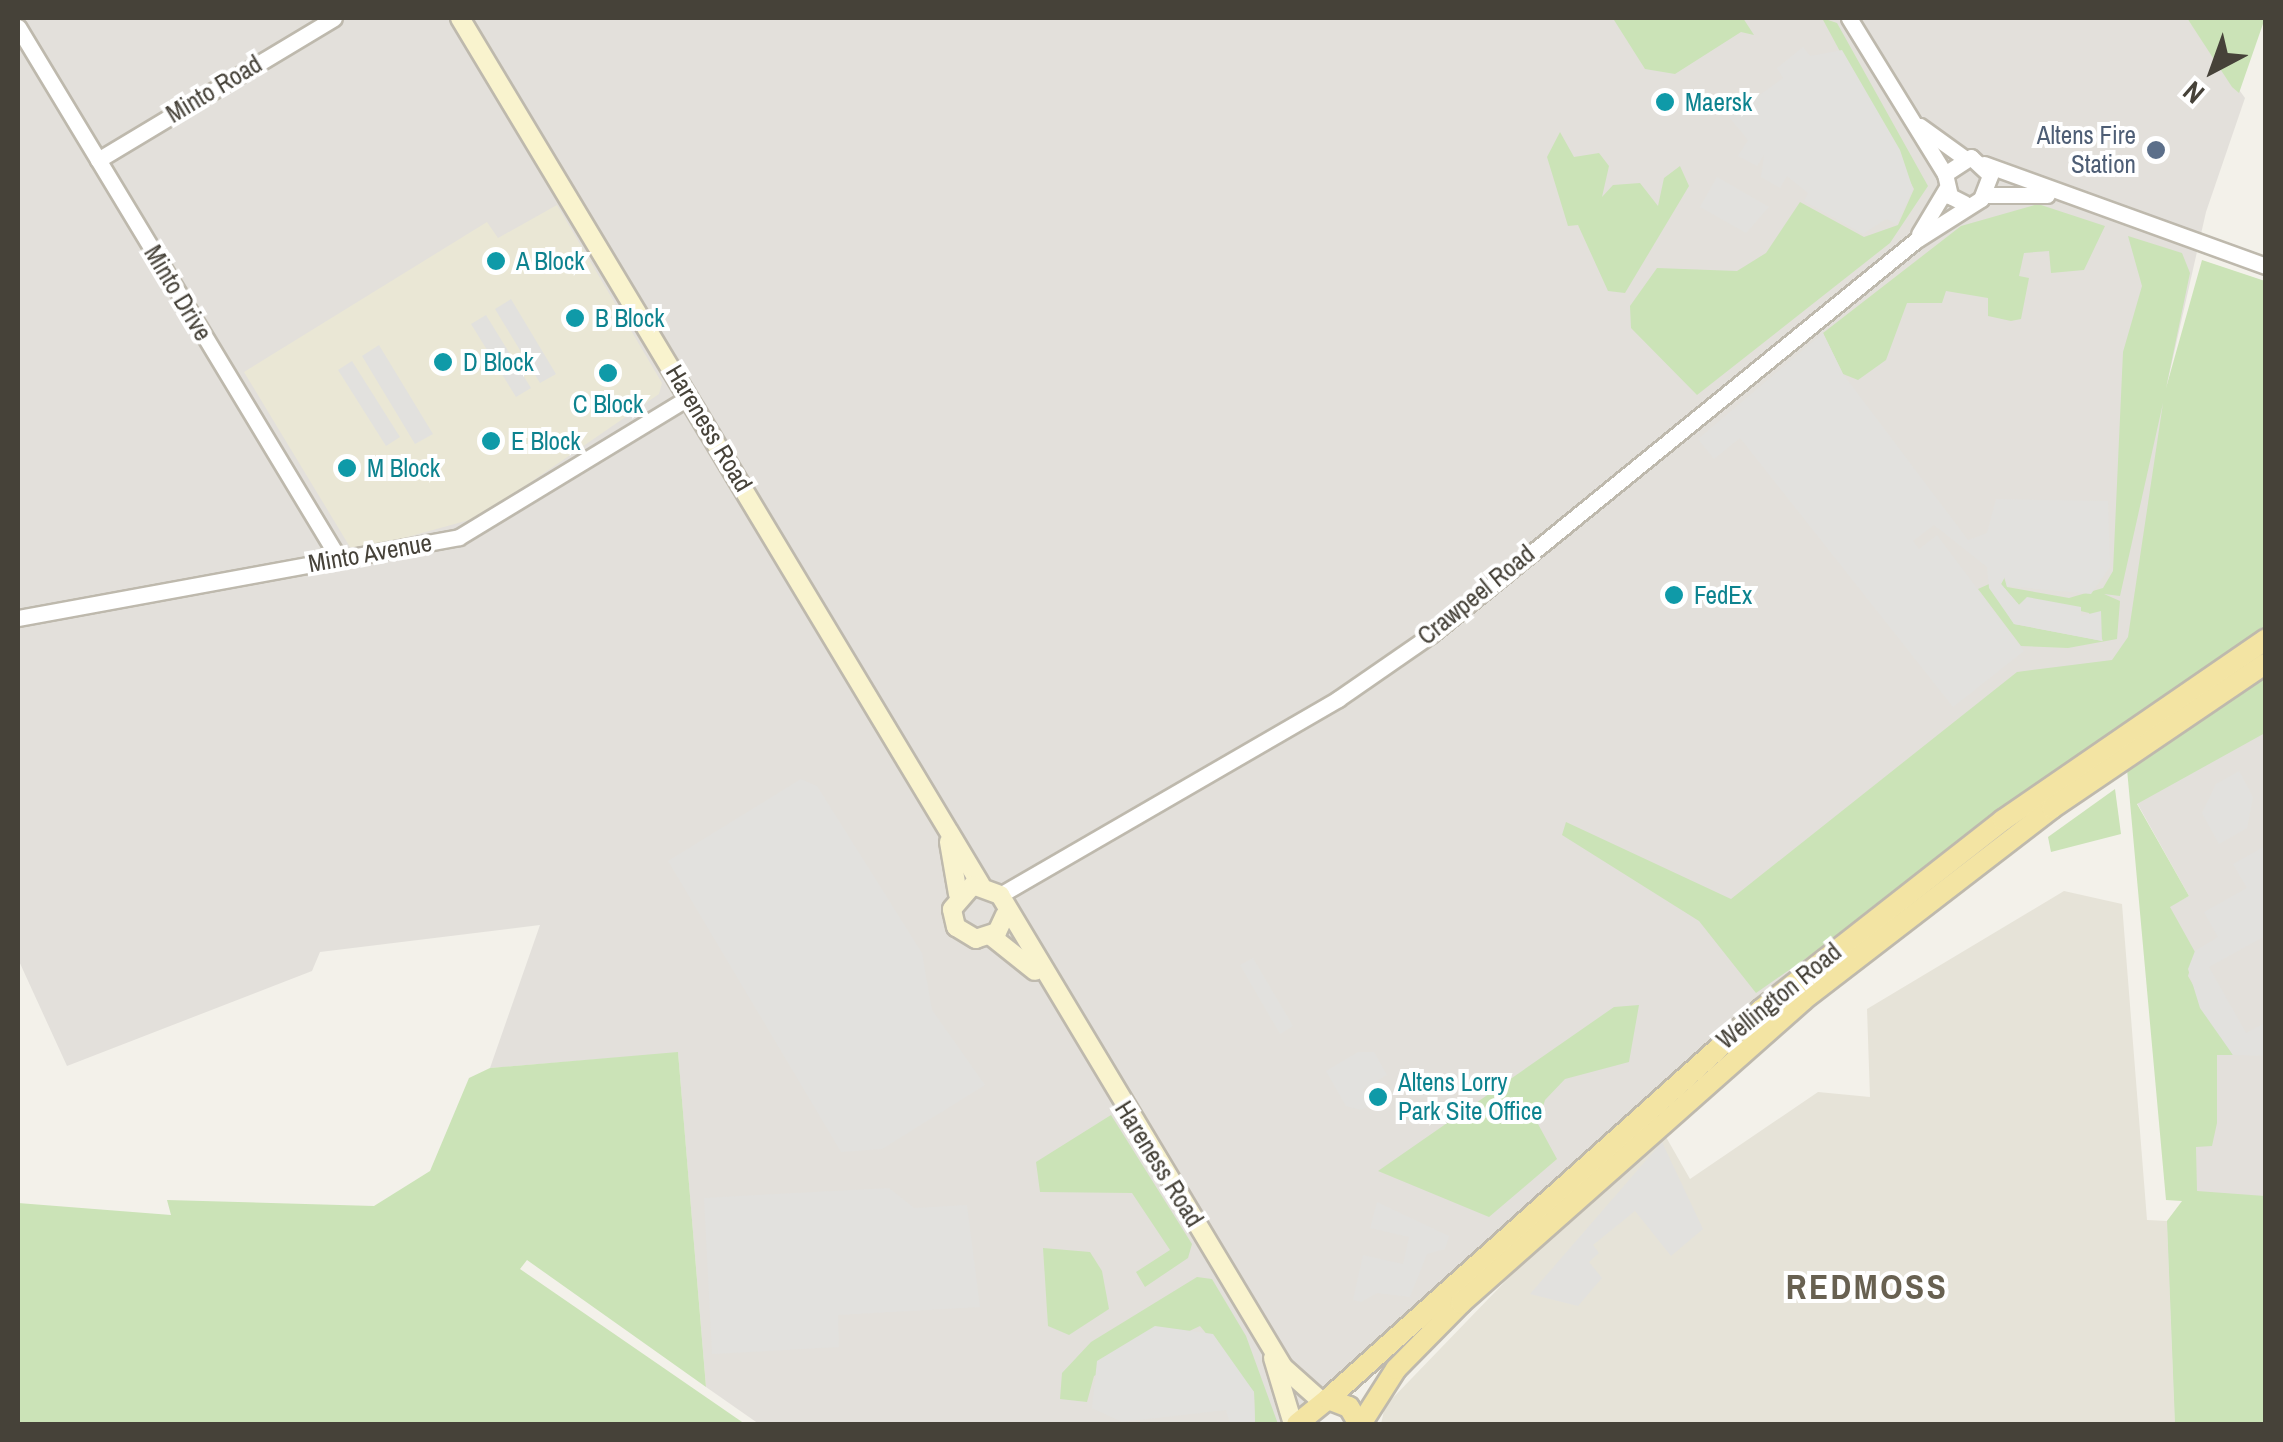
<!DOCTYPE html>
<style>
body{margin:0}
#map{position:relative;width:2283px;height:1442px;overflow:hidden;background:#f3f1ea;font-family:"Archivo Narrow",sans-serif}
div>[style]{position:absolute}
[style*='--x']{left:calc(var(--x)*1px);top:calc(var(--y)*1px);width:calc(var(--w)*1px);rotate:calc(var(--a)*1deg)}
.residential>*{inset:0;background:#e6e3d8}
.industrial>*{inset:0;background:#e3e0db}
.education>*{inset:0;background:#eae7d5}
.green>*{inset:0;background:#cbe3b7}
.parking>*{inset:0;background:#e2e1de}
.roads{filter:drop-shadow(2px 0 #beb9ad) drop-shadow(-2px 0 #beb9ad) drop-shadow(0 2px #beb9ad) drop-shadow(0 -2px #beb9ad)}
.tertiary>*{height:15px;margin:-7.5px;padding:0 7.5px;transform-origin:7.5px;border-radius:7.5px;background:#fff}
.secondary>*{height:18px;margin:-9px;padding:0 9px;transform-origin:9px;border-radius:9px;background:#f9f3ce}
.primary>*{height:20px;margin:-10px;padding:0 10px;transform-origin:10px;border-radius:10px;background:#f3e4a3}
.dots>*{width:28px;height:28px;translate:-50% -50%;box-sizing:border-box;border:5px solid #fff;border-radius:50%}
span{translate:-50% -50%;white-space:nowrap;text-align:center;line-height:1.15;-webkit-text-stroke:8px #fff;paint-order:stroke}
.street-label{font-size:25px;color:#464239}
.culture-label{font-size:25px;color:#0d838f}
.left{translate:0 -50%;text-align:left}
.service-label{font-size:25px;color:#4e5e75}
.right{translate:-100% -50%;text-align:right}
.district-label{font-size:35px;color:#686151;font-weight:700;letter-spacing:2.5px}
.frame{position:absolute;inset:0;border:20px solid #464239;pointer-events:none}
.north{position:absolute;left:2163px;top:20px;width:100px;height:100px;-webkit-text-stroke:8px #fff;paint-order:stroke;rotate:221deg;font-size:28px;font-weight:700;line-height:40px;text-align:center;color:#464239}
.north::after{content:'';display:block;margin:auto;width:35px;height:45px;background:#464239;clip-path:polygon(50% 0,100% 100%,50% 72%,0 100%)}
</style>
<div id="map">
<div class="residential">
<i style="clip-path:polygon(2064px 891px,2122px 904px,2147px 1220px,2167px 1221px,2175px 1424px,1381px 1424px,1385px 1406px,1658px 1123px,1690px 1179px,1818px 1092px,1870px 1097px,1867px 1009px)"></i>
</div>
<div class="industrial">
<i style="clip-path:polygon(18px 18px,2187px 18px,2245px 98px,2206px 212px,2165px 393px,2124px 682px,1909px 891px,1343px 1387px,1310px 1394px,1285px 1424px,759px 1424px,706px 1387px,678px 1053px,490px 1068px,540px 925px,320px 952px,312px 971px,67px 1066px,18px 959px)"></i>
<i style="clip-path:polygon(2265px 708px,2265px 1424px,2175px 1424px,2167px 1221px,2183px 1201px,2170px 906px,2189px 896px,2137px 803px)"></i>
</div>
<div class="education">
<i style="clip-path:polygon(557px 205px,662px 383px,659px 394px,480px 517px,353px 552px,244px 372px,487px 222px,498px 238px)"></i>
</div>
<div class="green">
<i style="clip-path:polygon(1743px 18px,1754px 35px,1741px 32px,1675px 74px,1645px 69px,1614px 20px)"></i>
<i style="clip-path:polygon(1822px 18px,1837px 23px,1928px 186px,1890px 243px,1697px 395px,1631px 328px,1630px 306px,1657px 268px,1737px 271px,1766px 253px,1800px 202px,1864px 237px,1898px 225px,1914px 189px)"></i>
<i style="clip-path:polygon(2187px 18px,2265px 18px,2239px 93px,2232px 87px)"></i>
<i style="clip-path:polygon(1560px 132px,1574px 157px,1599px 153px,1609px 166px,1602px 197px,1613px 185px,1640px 183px,1658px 206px,1664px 178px,1680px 166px,1689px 186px,1625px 293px,1608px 291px,1578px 225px,1568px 226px,1547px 157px)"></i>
<i style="clip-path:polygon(2038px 204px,2105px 226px,2084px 270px,2051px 273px,2049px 251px,2024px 253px,2019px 276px,2029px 278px,2021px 319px,2011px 321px,1988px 316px,1988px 298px,1946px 291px,1942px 303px,1907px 303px,1886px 360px,1858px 380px,1843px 374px,1823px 333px,1961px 226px)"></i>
<i style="clip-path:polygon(2128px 236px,2182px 253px,2190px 273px,2166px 388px,2202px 260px,2265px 281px,2265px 639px,1756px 993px,1699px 921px,1562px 835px,1566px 822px,1731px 899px,2017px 672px,2112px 660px,2128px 637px,2163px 403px,2120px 596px,2104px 594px,2120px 601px,2117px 639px,2068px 648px,2021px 646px,1978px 589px,1989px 584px,2014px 624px,2103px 641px,2089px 613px,2027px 598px,2019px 605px,2001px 584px,2004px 577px,2007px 587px,2069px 598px,2103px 588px,2113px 571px,2123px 352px,2142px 286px)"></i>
<i style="clip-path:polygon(2265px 677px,2265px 733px,2137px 804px,2189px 896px,2170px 907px,2195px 952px,2188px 976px,2233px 1055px,2217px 1055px,2217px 1123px,2212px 1146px,2196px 1147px,2197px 1191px,2265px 1196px,2265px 1424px,2175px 1424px,2167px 1221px,2182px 1201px,2166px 1200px,2127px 769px)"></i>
<i style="clip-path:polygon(2115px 789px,2121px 834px,2051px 852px,2048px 837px)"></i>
<i style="clip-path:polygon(1639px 1005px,1629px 1062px,1565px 1079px,1545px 1100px,1538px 1124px,1557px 1159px,1489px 1217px,1378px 1171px,1614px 1007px)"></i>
<i style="clip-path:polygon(678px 1052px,706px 1387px,527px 1260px,520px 1269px,745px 1424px,18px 1424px,18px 1203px,171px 1215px,167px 1200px,374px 1206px,430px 1171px,469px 1078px,490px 1068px)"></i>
<i style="clip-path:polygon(1111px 1115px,1192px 1244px,1188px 1258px,1145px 1287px,1136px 1272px,1170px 1250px,1132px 1193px,1040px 1192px,1036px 1162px)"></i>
<i style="clip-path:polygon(1043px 1248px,1090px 1252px,1102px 1271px,1109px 1309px,1069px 1335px,1048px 1326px)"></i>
<i style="clip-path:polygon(1197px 1277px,1212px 1279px,1246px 1336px,1278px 1424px,1255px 1424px,1254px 1392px,1200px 1326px,1094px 1376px,1087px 1402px,1060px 1399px,1062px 1373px,1091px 1342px)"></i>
</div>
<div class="parking">
<i style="clip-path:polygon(1803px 47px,1810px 56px,1842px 50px,1900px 150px,1913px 189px,1897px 224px,1886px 219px,1863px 234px,1804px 201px,1808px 193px,1787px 176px,1780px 188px,1761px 177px,1764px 155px,1757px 166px,1738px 156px,1748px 140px,1729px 117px,1783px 78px,1777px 68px)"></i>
<i style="clip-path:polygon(1717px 177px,1769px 207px,1746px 233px,1700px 207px)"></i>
<i style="clip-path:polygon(511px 299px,556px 374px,540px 383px,495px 309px)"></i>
<i style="clip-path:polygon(486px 315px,531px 388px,516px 397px,471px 324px)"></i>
<i style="clip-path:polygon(1823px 333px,1843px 374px,1968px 540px,1987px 533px,1996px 499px,2108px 501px,2110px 567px,2091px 594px,2007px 586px,2005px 577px,2001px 584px,2019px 605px,2027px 597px,2081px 607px,2081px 616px,2101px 611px,2102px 641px,2014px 624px,1989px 588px,1987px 567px,1934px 525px,1913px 541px,1919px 549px,1937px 535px,2024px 651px,1953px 707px,1740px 438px,1714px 459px,1698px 439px)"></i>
<i style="clip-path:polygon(379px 345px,433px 434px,415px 444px,362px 356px)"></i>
<i style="clip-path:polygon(352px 361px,400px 437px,386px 446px,338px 370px)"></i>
<i style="clip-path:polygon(2239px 771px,2253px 797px,2247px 828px,2219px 844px,2202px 813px,2216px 784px)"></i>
<i style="clip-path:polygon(801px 779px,817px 786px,922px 953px,932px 1010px,985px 1085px,882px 1149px,841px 1152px,668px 861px)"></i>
<i style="clip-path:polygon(2265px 846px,2265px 936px,2209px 967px,2246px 1033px,2265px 1023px,2265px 1056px,2233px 1055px,2200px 1008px,2188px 969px,2195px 951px,2218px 937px,2204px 912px,2247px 888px,2233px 864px)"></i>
<i style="clip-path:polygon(1253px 958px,1293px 1026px,1280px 1034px,1240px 965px)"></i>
<i style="clip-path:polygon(1358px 1052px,1374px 1052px,1387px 1075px,1363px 1089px,1372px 1104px,1361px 1110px,1346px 1106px,1326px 1071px)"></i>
<i style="clip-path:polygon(1662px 1142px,1703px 1229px,1671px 1256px,1635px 1211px,1593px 1245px,1599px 1253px,1589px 1262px,1602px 1278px,1578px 1306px,1530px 1294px)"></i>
<i style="clip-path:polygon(889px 1188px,914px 1208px,967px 1205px,980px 1307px,838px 1315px,839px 1347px,712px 1354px,704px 1198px)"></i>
<i style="clip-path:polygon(1377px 1202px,1449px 1236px,1445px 1249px,1427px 1254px,1410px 1297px,1377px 1293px,1361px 1302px,1353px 1300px,1363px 1255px,1403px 1264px,1409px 1237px,1370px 1228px)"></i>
<i style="clip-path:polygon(1155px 1326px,1213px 1334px,1254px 1392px,1255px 1424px,1230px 1424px,1226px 1410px,1122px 1422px,1092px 1408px,1097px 1361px)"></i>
</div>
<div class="roads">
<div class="tertiary">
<i style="--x:1849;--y:18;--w:183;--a:58.4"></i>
<i style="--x:18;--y:27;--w:621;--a:58.89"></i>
<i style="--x:1920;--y:126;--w:53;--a:35.8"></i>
<i style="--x:98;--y:160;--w:275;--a:-31"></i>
<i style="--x:1984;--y:164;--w:300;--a:19.9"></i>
<i style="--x:1986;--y:195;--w:61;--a:0"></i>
<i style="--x:1919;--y:234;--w:52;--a:-59"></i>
<i style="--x:18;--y:618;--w:448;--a:-10.4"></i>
<i style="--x:459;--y:537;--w:269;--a:-31.3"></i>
<i style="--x:1000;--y:895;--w:391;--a:-30.1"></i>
<i style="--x:1338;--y:699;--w:114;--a:-34.7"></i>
<i style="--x:1432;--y:634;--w:623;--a:-39.13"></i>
<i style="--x:1915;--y:241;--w:78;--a:-32.5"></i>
<i style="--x:1981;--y:199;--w:26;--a:-69"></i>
<i style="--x:1990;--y:175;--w:26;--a:-137"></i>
<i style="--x:1971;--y:157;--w:31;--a:147"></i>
<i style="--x:1945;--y:174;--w:23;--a:77"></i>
<i style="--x:1950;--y:196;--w:16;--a:27"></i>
</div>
<div class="secondary">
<i style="--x:460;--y:18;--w:1011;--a:59"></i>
<i style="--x:949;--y:842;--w:53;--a:80.2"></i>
<i style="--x:1005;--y:915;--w:19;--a:115"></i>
<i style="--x:997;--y:932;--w:22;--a:162"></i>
<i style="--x:976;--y:939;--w:23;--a:-149"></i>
<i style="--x:956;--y:927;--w:18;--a:-103"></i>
<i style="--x:952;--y:909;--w:32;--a:-49"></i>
<i style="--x:973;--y:885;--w:29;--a:20"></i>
<i style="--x:1000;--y:895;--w:550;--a:59.05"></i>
<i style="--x:1283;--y:1367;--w:50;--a:41.7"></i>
<i style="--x:991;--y:936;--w:56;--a:38.5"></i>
<i style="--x:1273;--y:1358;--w:69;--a:73.1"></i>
</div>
<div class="primary">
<i style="--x:1328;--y:1399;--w:583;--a:-41.94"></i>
<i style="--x:1762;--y:1009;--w:306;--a:-38.1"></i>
<i style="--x:2003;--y:820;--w:319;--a:-34.5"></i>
<i style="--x:1297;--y:1424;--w:40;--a:-39"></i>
<i style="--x:1328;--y:1399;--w:22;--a:21"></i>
<i style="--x:1349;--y:1407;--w:20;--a:60"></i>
<i style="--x:1361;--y:1424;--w:65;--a:-57.5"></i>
<i style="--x:1396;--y:1369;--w:93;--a:-45.4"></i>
<i style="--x:1461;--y:1303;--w:457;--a:-41.5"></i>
<i style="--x:1803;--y:1000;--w:314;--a:-37.6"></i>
<i style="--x:2052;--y:808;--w:258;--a:-34.1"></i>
</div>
</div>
<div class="dots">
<i style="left:1665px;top:102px;background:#0f9aa8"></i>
<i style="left:2156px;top:150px;background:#5c6f8a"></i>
<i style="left:496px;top:261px;background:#0f9aa8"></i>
<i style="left:575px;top:318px;background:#0f9aa8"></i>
<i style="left:443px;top:362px;background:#0f9aa8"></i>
<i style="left:608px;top:373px;background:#0f9aa8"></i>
<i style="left:491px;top:441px;background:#0f9aa8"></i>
<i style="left:347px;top:468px;background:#0f9aa8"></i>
<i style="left:1674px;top:595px;background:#0f9aa8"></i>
<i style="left:1378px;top:1097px;background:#0f9aa8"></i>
</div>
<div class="street-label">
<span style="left:214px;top:89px;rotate:-31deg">Minto Road</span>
<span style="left:178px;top:293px;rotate:59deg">Minto Drive</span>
<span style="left:709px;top:428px;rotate:59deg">Hareness Road</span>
<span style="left:370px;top:553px;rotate:-10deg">Minto Avenue</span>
<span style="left:1476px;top:595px;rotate:-39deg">Crawpeel Road</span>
<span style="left:1779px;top:996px;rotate:-39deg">Wellington Road</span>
<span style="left:1159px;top:1164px;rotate:58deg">Hareness Road</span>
</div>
<div class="culture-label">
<span class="left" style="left:1685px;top:102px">Maersk</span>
<span class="left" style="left:516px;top:261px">A Block</span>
<span class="left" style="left:595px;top:318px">B Block</span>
<span class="left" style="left:463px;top:362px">D Block</span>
<span style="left:608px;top:404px">C Block</span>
<span class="left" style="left:511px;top:441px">E Block</span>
<span class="left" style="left:367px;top:468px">M Block</span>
<span class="left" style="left:1694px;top:595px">FedEx</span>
<span class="left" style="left:1398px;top:1097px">Altens Lorry<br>Park Site Office</span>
</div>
<div class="service-label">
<span class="right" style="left:2136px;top:150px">Altens Fire<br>Station</span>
</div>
<div class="district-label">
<span style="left:1867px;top:1287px">REDMOSS</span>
</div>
<div class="frame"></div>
<div class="north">N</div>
</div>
